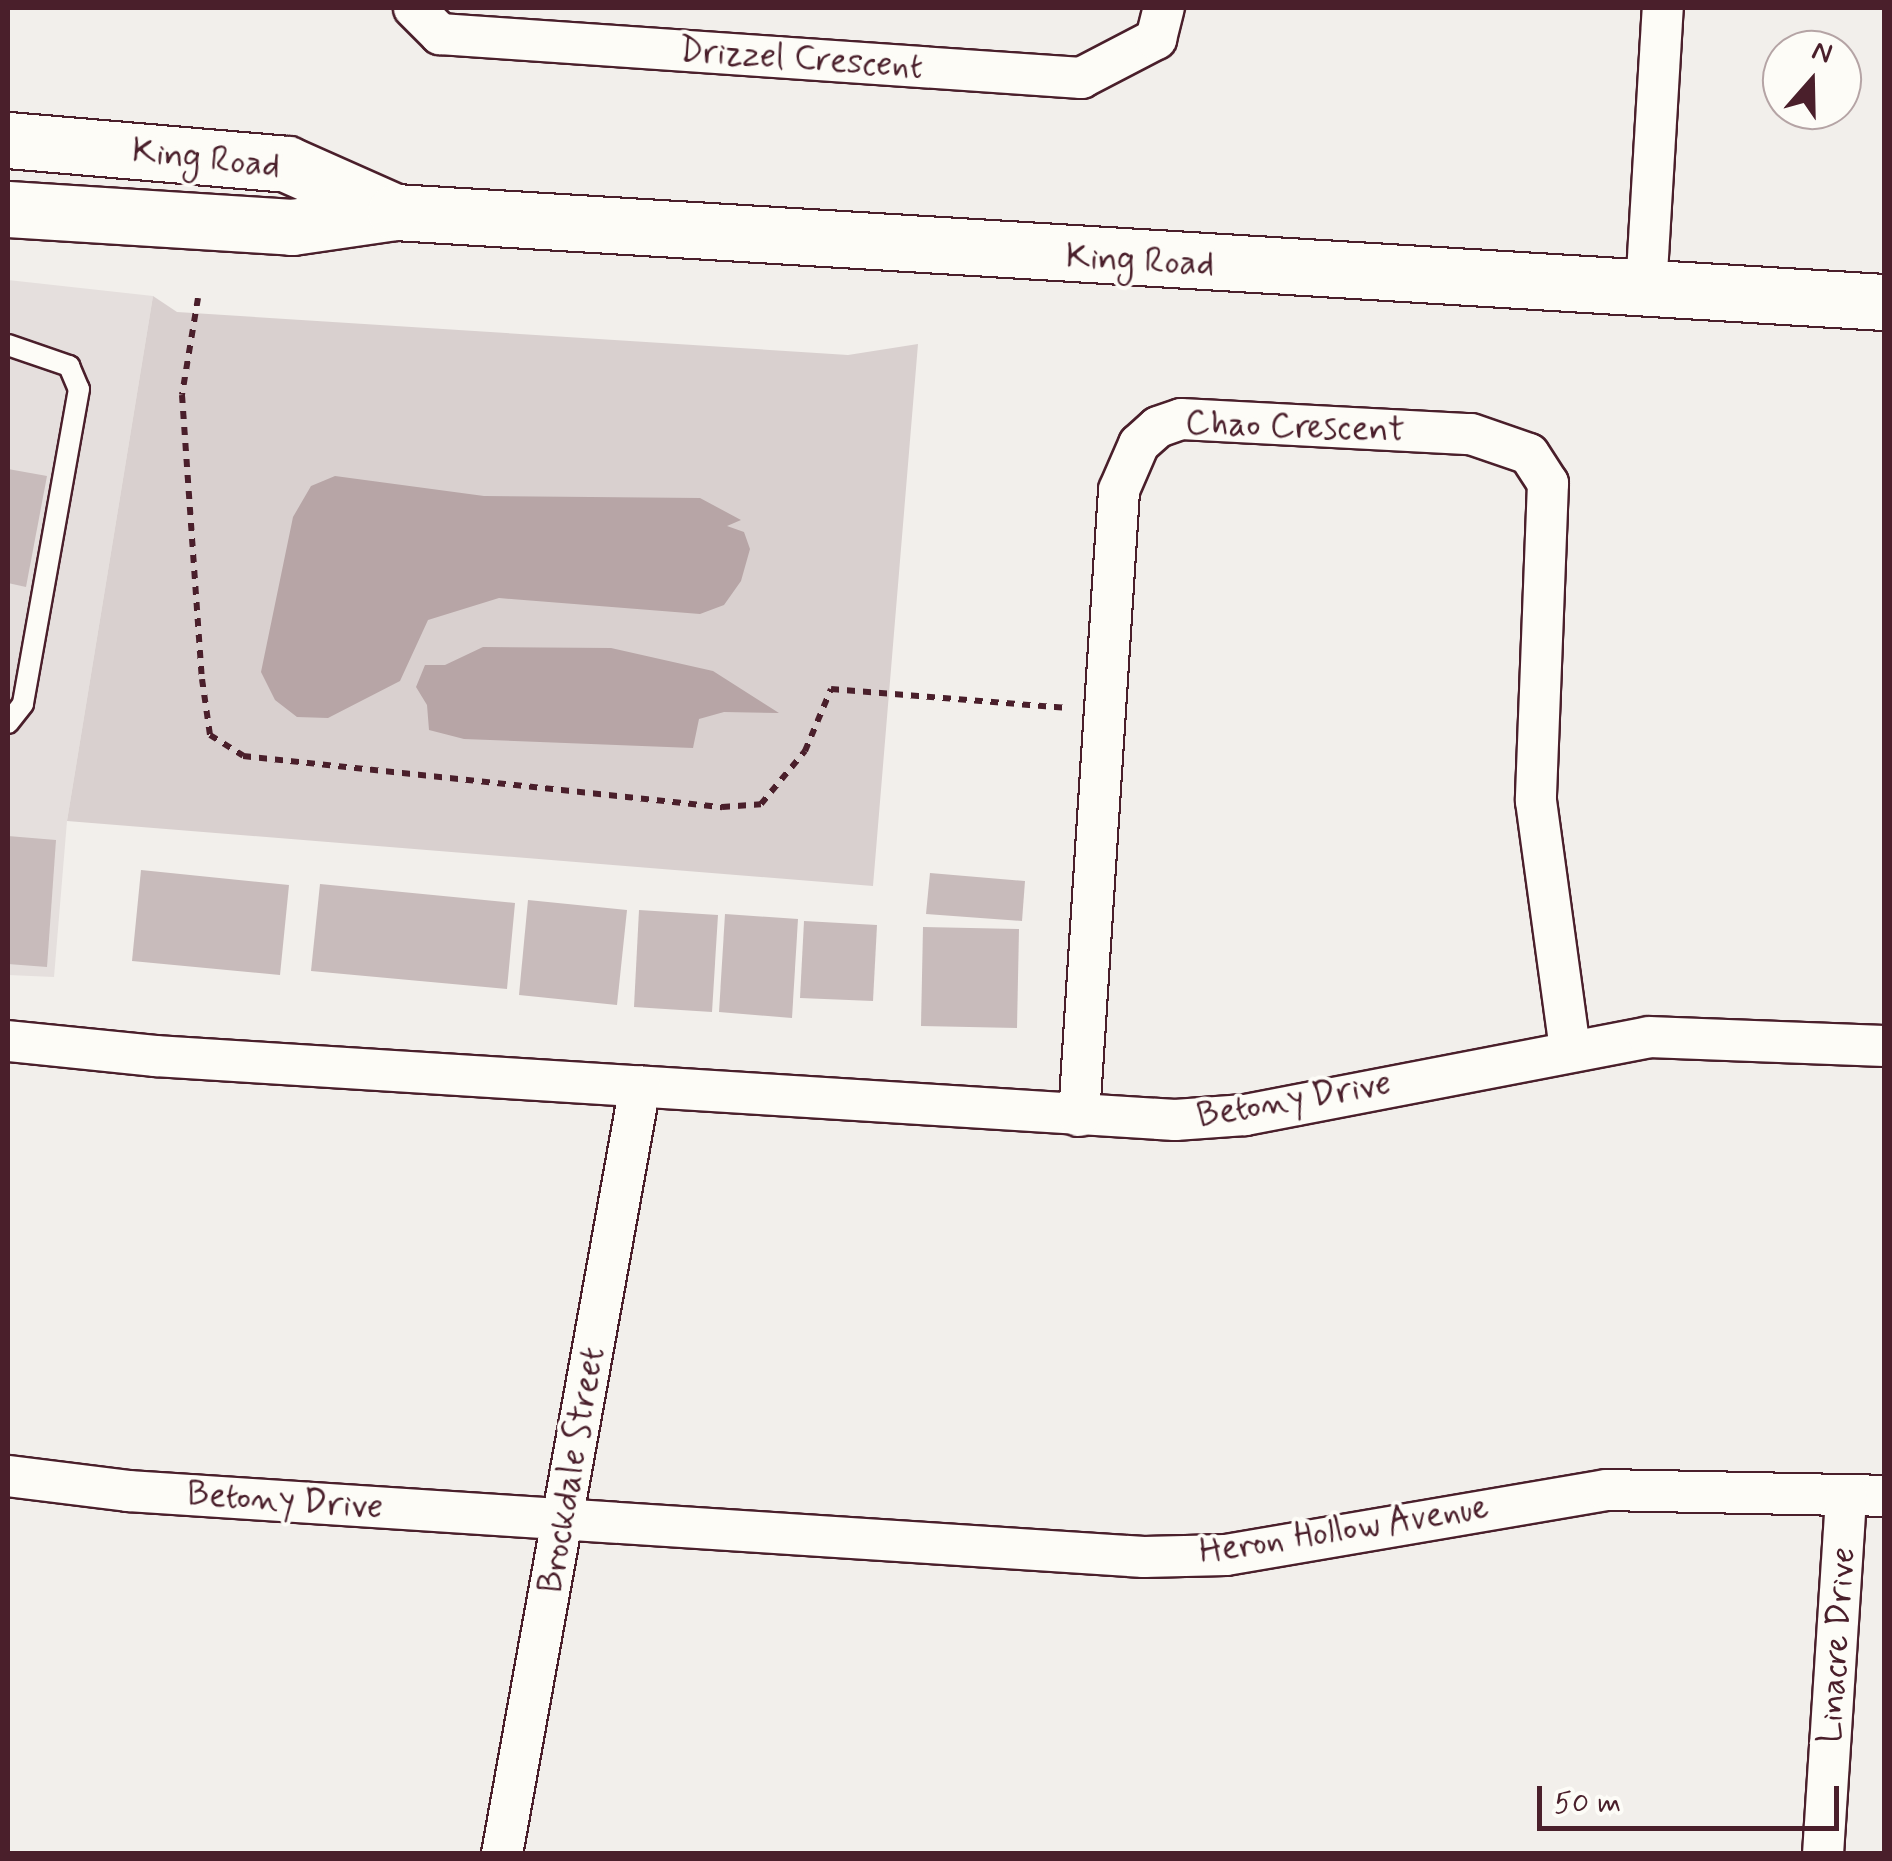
<!DOCTYPE html>
<style>
body{margin:0}
#map{position:relative;width:1892px;height:1861px;overflow:hidden;background:#f2efeb;font-family:Mynerve,sans-serif}
div>[style]{position:absolute}
[style*='--x']{left:calc(var(--x)*1px);top:calc(var(--y)*1px);width:calc(var(--w)*1px);rotate:calc(var(--a)*1deg)}
.built>*{inset:0;background:#e5dfdd}
.green>*{inset:0;background:#d9d0cf}
.water>*{inset:0;background:#b7a5a6}
.building>*{inset:0;background:#c8bbbb}
.path>*{height:6px;margin-top:-3px;transform-origin:0;background:repeating-linear-gradient(90deg,#4a1f2b 0 8px,transparent 0 16px)}
.roads{filter:drop-shadow(2px 0 #4a1f2b) drop-shadow(-2px 0 #4a1f2b) drop-shadow(0 2px #4a1f2b) drop-shadow(0 -2px #4a1f2b)}
.service>*{height:20px;margin:-10px;padding:0 10px;transform-origin:10px;border-radius:10px;background:#fdfcf7}
.minor>*{height:40px;margin:-20px;padding:0 20px;transform-origin:20px;border-radius:20px;background:#fdfcf7}
.secondary>*{height:55px;margin:-27.5px;padding:0 27.5px;transform-origin:27.5px;border-radius:27.5px;background:#fdfcf7}
span{translate:-50% -50%;white-space:nowrap;text-align:center;line-height:1.15;-webkit-text-stroke:8px #fdfcf7;paint-order:stroke}
.street-label{font-size:35px;color:#4a1f2b}
.frame{position:absolute;inset:0;border:10px solid #4a1f2b;pointer-events:none}
.north{position:absolute;left:1762px;top:30px;width:100px;height:100px;box-sizing:border-box;background:#fdfcf7;border:2px solid #b5a4a5;border-radius:50%;rotate:20deg;font-size:28px;font-weight:700;line-height:40px;text-align:center;color:#4a1f2b}
.north::after{content:'';display:block;margin:auto;width:35px;height:45px;background:#4a1f2b;clip-path:polygon(50% 0,100% 100%,50% 72%,0 100%)}
.scale{position:absolute;left:1537px;top:1786px;width:302px;height:45px;box-sizing:border-box;border:5px solid #4a1f2b;border-top:0;padding-left:12px;font-size:30px;line-height:35px;white-space:nowrap;color:#4a1f2b;-webkit-text-stroke:8px #fdfcf7;paint-order:stroke}
</style>
<div id="map">
<div class="built">
<i style="clip-path:polygon(8px 280px,153px 296px,67px 821px,54px 977px,8px 975px)"></i>
</div>
<div class="green">
<i style="clip-path:polygon(153px 296px,177px 312px,848px 355px,918px 344px,873px 886px,67px 821px)"></i>
</div>
<div class="water">
<i style="clip-path:polygon(335px 476px,484px 496px,700px 498px,741px 520px,727px 526px,744px 532px,750px 549px,741px 581px,724px 605px,700px 614px,499px 598px,428px 620px,400px 681px,328px 718px,297px 717px,275px 700px,261px 672px,293px 517px,311px 486px)"></i>
<i style="clip-path:polygon(483px 647px,611px 648px,713px 671px,779px 713px,724px 712px,699px 719px,693px 748px,464px 739px,429px 730px,427px 705px,416px 687px,425px 665px,445px 665px)"></i>
</div>
<div class="building">
<i style="clip-path:polygon(8px 469px,47px 476px,26px 587px,8px 583px)"></i>
<i style="clip-path:polygon(8px 836px,56px 840px,47px 967px,8px 964px)"></i>
<i style="clip-path:polygon(141px 870px,289px 885px,280px 975px,132px 961px)"></i>
<i style="clip-path:polygon(930px 873px,1025px 881px,1022px 921px,926px 914px)"></i>
<i style="clip-path:polygon(320px 884px,515px 903px,507px 989px,311px 971px)"></i>
<i style="clip-path:polygon(528px 900px,627px 910px,617px 1005px,519px 995px)"></i>
<i style="clip-path:polygon(639px 910px,718px 915px,712px 1012px,634px 1007px)"></i>
<i style="clip-path:polygon(725px 914px,798px 919px,792px 1018px,719px 1012px)"></i>
<i style="clip-path:polygon(804px 921px,877px 925px,873px 1001px,800px 998px)"></i>
<i style="clip-path:polygon(923px 927px,1019px 929px,1017px 1028px,921px 1026px)"></i>
</div>
<div class="path">
<i style="--x:198;--y:298;--w:98;--a:99.4"></i>
<i style="--x:182;--y:395;--w:285;--a:86"></i>
<i style="--x:202;--y:679;--w:57;--a:81.9"></i>
<i style="--x:210;--y:735;--w:39;--a:32"></i>
<i style="--x:243;--y:756;--w:482;--a:6.1"></i>
<i style="--x:722;--y:807;--w:39;--a:-4"></i>
<i style="--x:761;--y:804;--w:69;--a:-50.3"></i>
<i style="--x:805;--y:751;--w:67;--a:-67.2"></i>
<i style="--x:831;--y:689;--w:238;--a:4.6"></i>
</div>
<div class="roads">
<div class="service">
<i style="--x:8;--y:345;--w:65;--a:19"></i>
<i style="--x:69;--y:366;--w:25;--a:67"></i>
<i style="--x:79;--y:389;--w:320;--a:100.1"></i>
<i style="--x:23;--y:704;--w:24;--a:128"></i>
</div>
<div class="minor">
<i style="--x:414;--y:8;--w:37;--a:45"></i>
<i style="--x:440;--y:34;--w:643;--a:3.93"></i>
<i style="--x:1081;--y:78;--w:85;--a:-27.5"></i>
<i style="--x:1156;--y:39;--w:32;--a:-76"></i>
<i style="--x:1646;--y:290;--w:283;--a:-86.6"></i>
<i style="--x:8;--y:1041;--w:148;--a:5.8"></i>
<i style="--x:155;--y:1056;--w:1022;--a:3.59"></i>
<i style="--x:1175;--y:1120;--w:70;--a:-4.1"></i>
<i style="--x:1245;--y:1115;--w:411;--a:-10.9"></i>
<i style="--x:1649;--y:1037;--w:235;--a:2.2"></i>
<i style="--x:1079;--y:1116;--w:627;--a:-86.34"></i>
<i style="--x:1119;--y:490;--w:50;--a:-66.5"></i>
<i style="--x:1139;--y:444;--w:25;--a:-42"></i>
<i style="--x:1158;--y:427;--w:24;--a:-19"></i>
<i style="--x:1181;--y:419;--w:290;--a:3"></i>
<i style="--x:1471;--y:434;--w:61;--a:19"></i>
<i style="--x:1529;--y:454;--w:35;--a:57"></i>
<i style="--x:1548;--y:483;--w:318;--a:92.2"></i>
<i style="--x:1536;--y:801;--w:249;--a:82.2"></i>
<i style="--x:8;--y:1476;--w:121;--a:7.1"></i>
<i style="--x:128;--y:1491;--w:1018;--a:3.72"></i>
<i style="--x:1144;--y:1557;--w:82;--a:-1.4"></i>
<i style="--x:1226;--y:1555;--w:386;--a:-9.7"></i>
<i style="--x:1606;--y:1490;--w:278;--a:1.2"></i>
<i style="--x:502;--y:1854;--w:780;--a:-79.81"></i>
<i style="--x:1823;--y:1854;--w:359;--a:-86.3"></i>
</div>
<div class="secondary">
<i style="--x:8;--y:140;--w:280;--a:4.9"></i>
<i style="--x:287;--y:164;--w:118;--a:24"></i>
<i style="--x:8;--y:209;--w:285;--a:3.6"></i>
<i style="--x:292;--y:227;--w:104;--a:-8.3"></i>
<i style="--x:395;--y:212;--w:1492;--a:3.46"></i>
</div>
</div>
<div class="street-label">
<span style="left:801px;top:59px;rotate:4deg">Drizzel Crescent</span>
<span style="left:206px;top:159px;rotate:6deg">King Road</span>
<span style="left:1140px;top:261px;rotate:3deg">King Road</span>
<span style="left:1295px;top:427px;rotate:2deg">Chao Crescent</span>
<span style="left:1294px;top:1100px;rotate:-10deg">Betony Drive</span>
<span style="left:572px;top:1470px;rotate:-80deg">Brockdale Street</span>
<span style="left:285px;top:1501px;rotate:4deg">Betony Drive</span>
<span style="left:1344px;top:1530px;rotate:-9deg">Heron Hollow Avenue</span>
<span style="left:1837px;top:1645px;rotate:-86deg">Linacre Drive</span>
</div>
<div class="frame"></div>
<div class="north">N</div>
<div class="scale">50 m</div>
</div>
